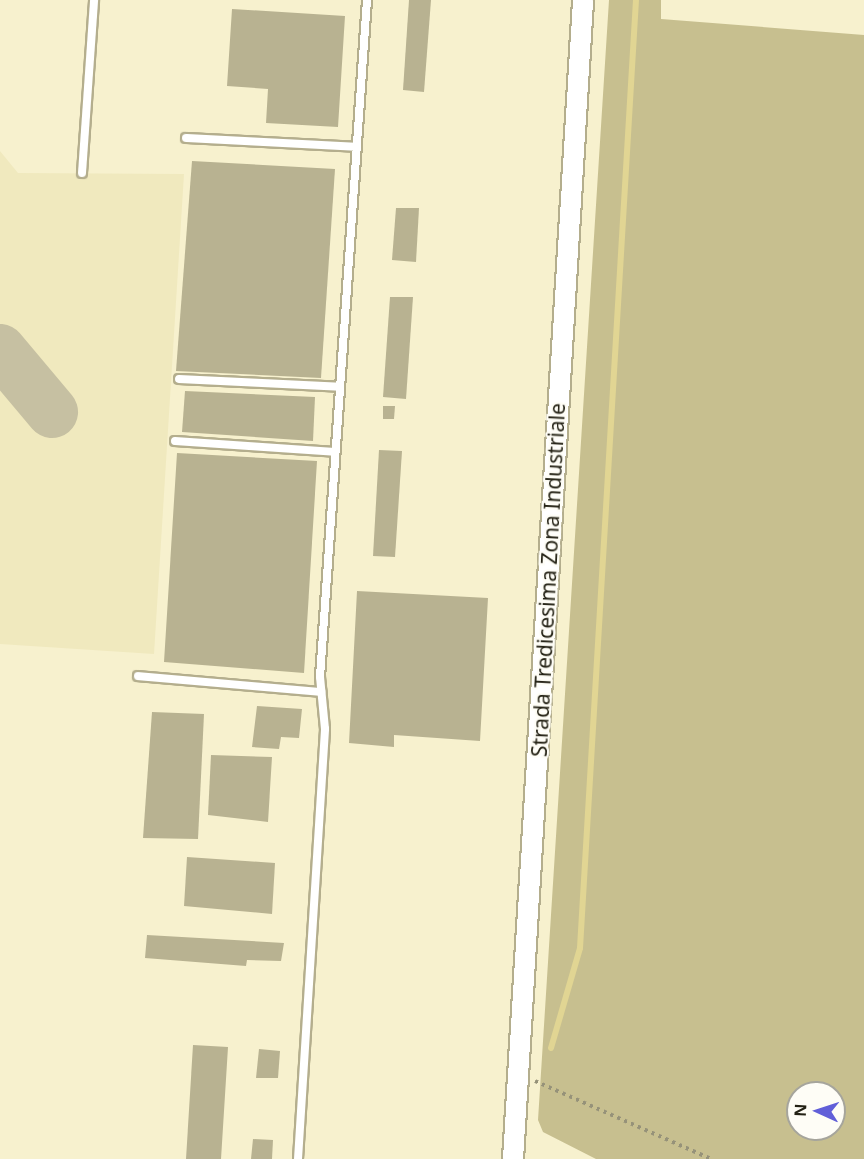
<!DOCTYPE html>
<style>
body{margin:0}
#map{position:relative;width:864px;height:1159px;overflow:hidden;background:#f7f1ce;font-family:"Noto Sans",sans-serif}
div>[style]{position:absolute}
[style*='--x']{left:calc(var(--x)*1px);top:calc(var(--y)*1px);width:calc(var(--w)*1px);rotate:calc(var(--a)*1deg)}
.built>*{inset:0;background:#f0e9be}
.green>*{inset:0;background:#c7bf8f}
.stream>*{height:6px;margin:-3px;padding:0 3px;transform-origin:3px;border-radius:3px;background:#e1d593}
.taxiway>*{height:52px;margin:-26px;padding:0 26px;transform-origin:26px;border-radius:26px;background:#c6c0a2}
.building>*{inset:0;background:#b8b291}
.path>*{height:4px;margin-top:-2px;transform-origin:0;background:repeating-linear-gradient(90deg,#969279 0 3px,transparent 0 7.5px)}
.roads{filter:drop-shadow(2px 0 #b4ae8d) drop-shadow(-2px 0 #b4ae8d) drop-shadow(0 2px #b4ae8d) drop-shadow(0 -2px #b4ae8d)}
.service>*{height:8px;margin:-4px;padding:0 4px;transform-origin:4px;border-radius:4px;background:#fff}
.tertiary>*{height:20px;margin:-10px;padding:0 10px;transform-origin:10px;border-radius:10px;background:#fff}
span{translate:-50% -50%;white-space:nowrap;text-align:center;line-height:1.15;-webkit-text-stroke:4.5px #fefdf6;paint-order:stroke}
.street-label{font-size:21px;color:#232114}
.north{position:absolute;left:786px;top:1081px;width:60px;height:60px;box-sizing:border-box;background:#fefdf6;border:2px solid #a6a59c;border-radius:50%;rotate:273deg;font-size:16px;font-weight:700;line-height:24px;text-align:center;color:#232114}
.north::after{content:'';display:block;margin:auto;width:21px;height:27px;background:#615fd8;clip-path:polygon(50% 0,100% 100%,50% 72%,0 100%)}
</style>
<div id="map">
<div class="built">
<i style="clip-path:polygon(0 151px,18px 173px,184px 174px,154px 654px,0 644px)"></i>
</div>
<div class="green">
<i style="clip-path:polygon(evenodd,609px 0,661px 0,661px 19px,864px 35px,864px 1159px,596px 1159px,543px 1132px,538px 1120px,609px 0,798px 1093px,834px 1093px,834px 1129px,798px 1129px,798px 1093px)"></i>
</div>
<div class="stream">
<i style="--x:551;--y:1048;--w:104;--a:-73.8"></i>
<i style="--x:580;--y:948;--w:950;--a:-86.62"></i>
</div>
<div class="taxiway">
<i style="--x:0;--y:350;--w:81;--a:50"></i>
</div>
<div class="building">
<i style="clip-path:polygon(409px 0,431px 0,424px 92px,403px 90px)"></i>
<i style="clip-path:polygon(232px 9px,345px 16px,338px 127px,266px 123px,268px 89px,227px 86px)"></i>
<i style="clip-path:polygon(192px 161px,335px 169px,321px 378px,176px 371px)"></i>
<i style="clip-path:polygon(396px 208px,419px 208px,416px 262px,392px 260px)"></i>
<i style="clip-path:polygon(390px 297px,413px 297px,406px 399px,383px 397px)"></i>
<i style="clip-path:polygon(185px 391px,315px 397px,313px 441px,182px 432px)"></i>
<i style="clip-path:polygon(383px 406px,395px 406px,394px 419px,383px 419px)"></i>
<i style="clip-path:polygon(379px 450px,402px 451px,395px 557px,373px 556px)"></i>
<i style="clip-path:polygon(177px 453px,317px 461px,304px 673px,164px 662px)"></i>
<i style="clip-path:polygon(357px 591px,488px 598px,480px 741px,394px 735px,394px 747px,349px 743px)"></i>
<i style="clip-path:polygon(257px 706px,302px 709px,299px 738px,281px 737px,279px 749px,252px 747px)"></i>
<i style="clip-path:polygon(152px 712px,204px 714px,198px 839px,143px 838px)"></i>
<i style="clip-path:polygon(211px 755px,272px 757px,268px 822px,208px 815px)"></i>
<i style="clip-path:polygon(187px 857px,275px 863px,272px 914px,184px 906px)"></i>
<i style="clip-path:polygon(147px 935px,284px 943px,281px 961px,247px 960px,246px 966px,145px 958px)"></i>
<i style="clip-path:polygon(193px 1045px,228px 1047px,221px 1159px,186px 1159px)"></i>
<i style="clip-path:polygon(259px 1049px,280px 1051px,278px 1078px,256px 1078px)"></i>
<i style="clip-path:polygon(253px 1139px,273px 1140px,272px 1159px,251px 1159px)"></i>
</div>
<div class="path">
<i style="--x:535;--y:1081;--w:193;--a:23.9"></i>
</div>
<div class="roads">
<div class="service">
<i style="--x:186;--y:138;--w:170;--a:3"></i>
<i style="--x:82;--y:173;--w:173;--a:-86"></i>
<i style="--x:179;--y:379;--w:161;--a:2.8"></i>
<i style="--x:175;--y:441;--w:160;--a:3.9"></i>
<i style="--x:138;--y:676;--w:184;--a:5"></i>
<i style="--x:298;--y:1159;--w:431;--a:-86.4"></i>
<i style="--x:325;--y:729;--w:52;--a:-95.5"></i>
<i style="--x:320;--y:677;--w:679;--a:-86.03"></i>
</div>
<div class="tertiary">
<i style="--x:513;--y:1159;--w:1161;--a:-86.54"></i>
</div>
</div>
<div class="street-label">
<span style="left:548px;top:580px;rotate:-87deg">Strada Tredicesima Zona Industriale</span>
</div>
<div class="north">N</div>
</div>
